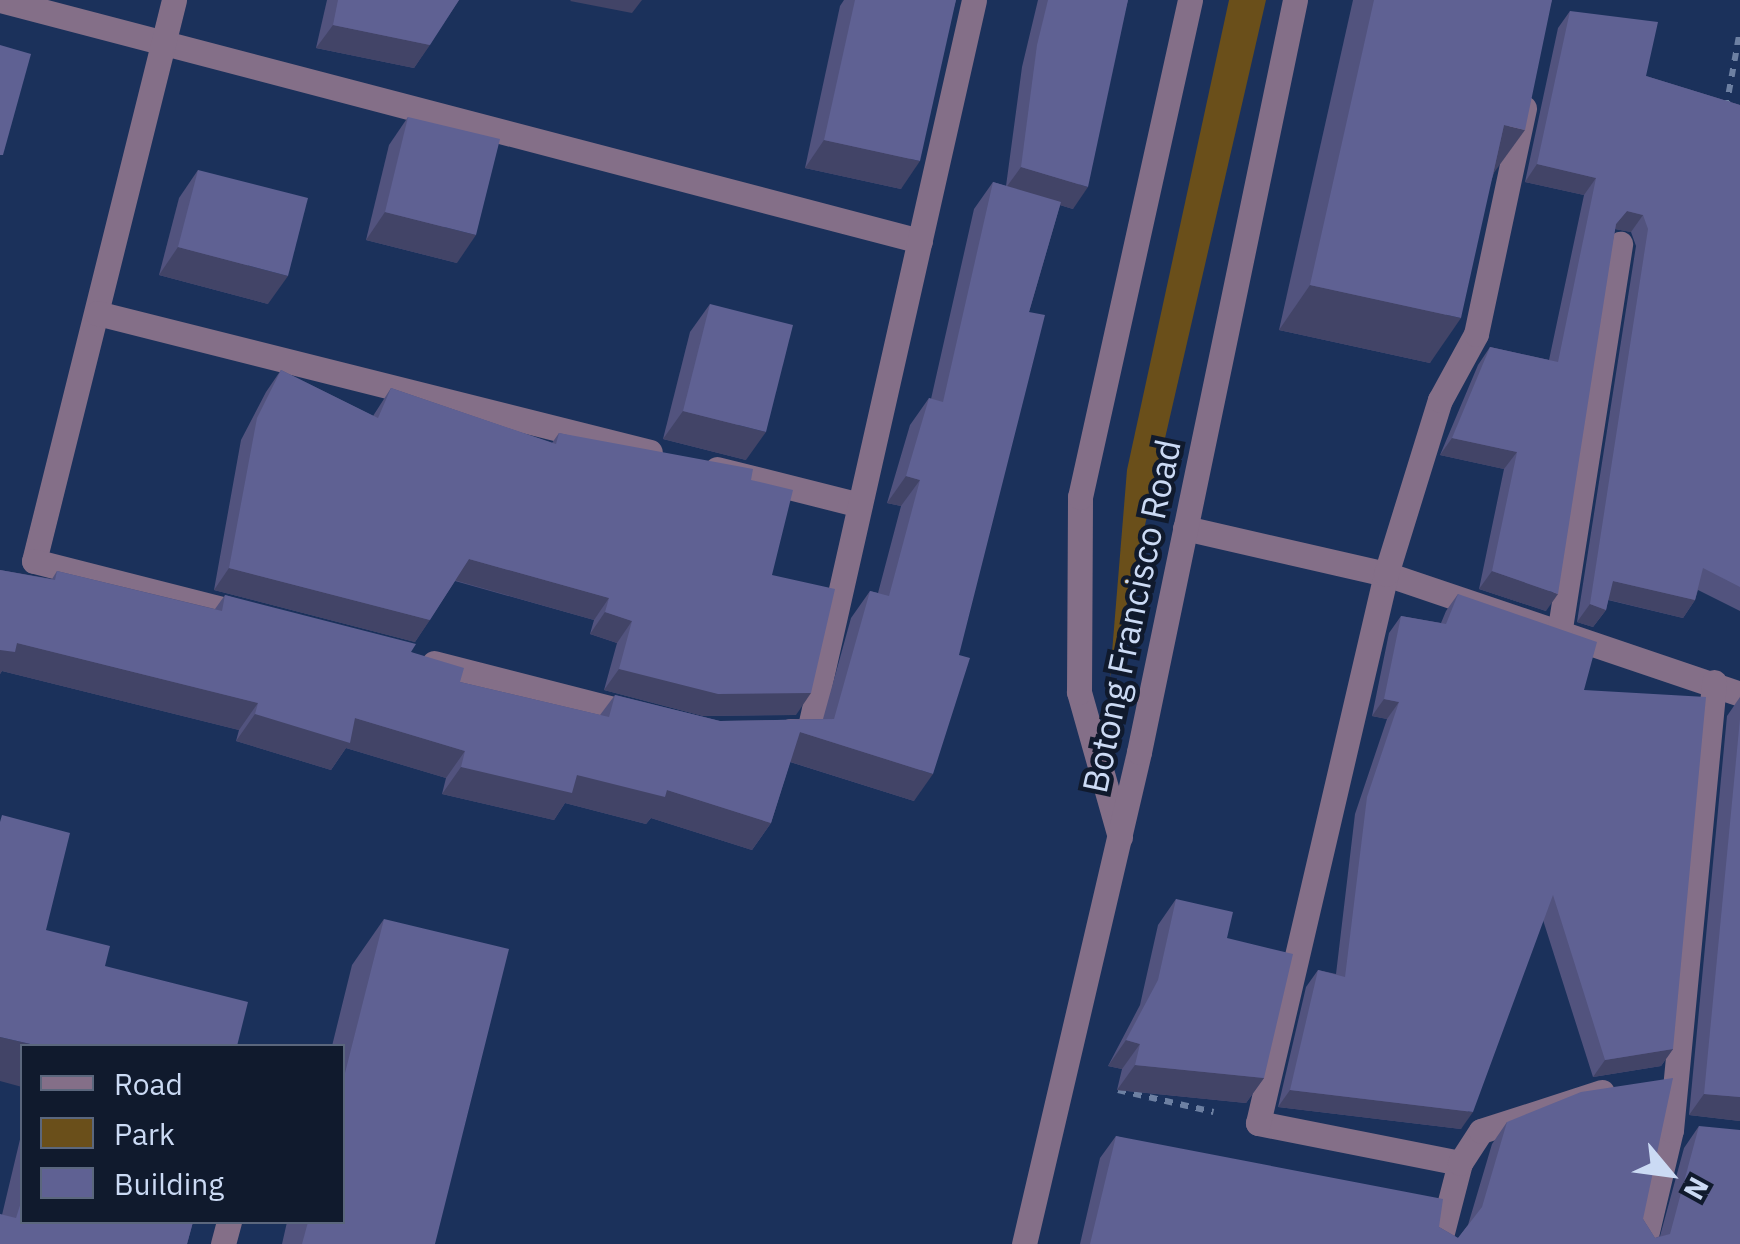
<!DOCTYPE html>
<style>
body{margin:0}
#map{position:relative;width:1740px;height:1244px;overflow:hidden;background:#1b315b;font-family:"IBM Plex Sans",sans-serif}
div>[style]{position:absolute}
[style*='--x']{left:calc(var(--x)*1px);top:calc(var(--y)*1px);width:calc(var(--w)*1px);rotate:calc(var(--a)*1deg)}
.green>*{inset:0;background:#6a4f1a}
.path>*{height:6px;margin-top:-3px;transform-origin:0;background:repeating-linear-gradient(90deg,#6d80a2 0 8px,transparent 0 16px)}
.minor>*{height:25px;margin:-12.5px;padding:0 12.5px;transform-origin:12.5px;border-radius:12.5px;background:#846f88}
.wall>*{inset:0;background:#52537e}
.shaded-wall>*{inset:0;background:#424467}
.building>*{inset:0;background:#5f6193}
span{translate:-50% -50%;white-space:nowrap;text-align:center;line-height:1.15;-webkit-text-stroke:9px #101a2d;paint-order:stroke}
.street-label{font-size:35px;color:#cbdaf4}
.legend{position:absolute;left:20px;top:1044px;width:325px;height:180px;box-sizing:border-box;background:#101a2d;border:2px solid #5b677d;margin:0;padding:12px 18px;list-style:none;font-size:30px;color:#cbdaf4}
.legend li{display:flex;align-items:center;gap:20px;height:50px}
.legend b{width:50px;border:2px solid #5b677d}
.north{position:absolute;left:1620px;top:1124px;width:100px;height:100px;-webkit-text-stroke:8px #101a2d;paint-order:stroke;rotate:119deg;font-size:28px;font-weight:700;line-height:40px;text-align:center;color:#cbdaf4}
.north::after{content:'';display:block;margin:auto;width:35px;height:45px;background:#cbdaf4;clip-path:polygon(50% 0,100% 100%,50% 72%,0 100%)}
</style>
<div id="map">
<div class="green">
<i style="clip-path:polygon(1229px 0,1266px 0,1110px 677px,1127px 470px)"></i>
</div>
<div class="path">
<i style="--x:1726;--y:108;--w:79;--a:-79.8"></i>
<i style="--x:1118;--y:1090;--w:98;--a:13"></i>
</div>
<div class="minor">
<i style="--x:0;--y:0;--w:951;--a:14.68"></i>
<i style="--x:174;--y:0;--w:578;--a:104.01"></i>
<i style="--x:34;--y:561;--w:223;--a:14.3"></i>
<i style="--x:97;--y:313;--w:570;--a:14.11"></i>
<i style="--x:717;--y:469;--w:147;--a:14.1"></i>
<i style="--x:1185;--y:528;--w:206;--a:12.9"></i>
<i style="--x:1386;--y:574;--w:374;--a:18.7"></i>
<i style="--x:1560;--y:628;--w:389;--a:-81.1"></i>
<i style="--x:434;--y:663;--w:210;--a:14.4"></i>
<i style="--x:790;--y:731;--w:19;--a:0"></i>
<i style="--x:809;--y:731;--w:749;--a:-77.28"></i>
<i style="--x:1120;--y:837;--w:151;--a:-105.8"></i>
<i style="--x:1079;--y:692;--w:195;--a:-89.7"></i>
<i style="--x:1080;--y:497;--w:509;--a:-77.52"></i>
<i style="--x:1460;--y:1163;--w:206;--a:-168.8"></i>
<i style="--x:1258;--y:1123;--w:564;--a:-76.88"></i>
<i style="--x:1386;--y:574;--w:182;--a:-72.8"></i>
<i style="--x:1440;--y:400;--w:75;--a:-61.4"></i>
<i style="--x:1476;--y:334;--w:231;--a:-78"></i>
<i style="--x:223;--y:1244;--w:23;--a:-75"></i>
<i style="--x:1024;--y:1244;--w:505;--a:-76.84"></i>
<i style="--x:1139;--y:752;--w:768;--a:-78.28"></i>
<i style="--x:1439;--y:1244;--w:84;--a:-75.5"></i>
<i style="--x:1460;--y:1163;--w:38;--a:-57"></i>
<i style="--x:1481;--y:1131;--w:127;--a:-17.9"></i>
<i style="--x:1644;--y:1244;--w:117;--a:-76.7"></i>
<i style="--x:1671;--y:1130;--w:450;--a:-84.5"></i>
</div>
<div class="wall">
<i style="clip-path:polygon(327px 0,459px 0,414px 68px,316px 48px)"></i>
<i style="clip-path:polygon(844px 0,956px 0,901px 189px,805px 168px,840px 6px)"></i>
<i style="clip-path:polygon(1038px 0,1128px 0,1073px 209px,1060px 205px,1029px 312px,914px 801px,790px 762px,771px 823px,752px 850px,651px 818px,646px 824px,565px 803px,554px 820px,442px 794px,446px 778px,346px 748px,331px 770px,236px 741px,239px 730px,2px 671px,0 674px,0 570px,52px 579px,57px 571px,215px 609px,225px 595px,411px 652px,460px 682px,600px 715px,615px 695px,720px 721px,823px 719px,851px 618px,870px 591px,878px 593px,901px 506px,887px 503px,910px 425px,929px 398px,931px 399px,974px 209px,993px 182px,1006px 186px,1022px 67px)"></i>
<i style="clip-path:polygon(1353px 0,1552px 0,1430px 363px,1279px 330px)"></i>
<i style="clip-path:polygon(1570px 11px,1646px 76px,1740px 105px,1740px 611px,1698px 590px,1695px 600px,1683px 618px,1608px 600px,1606px 610px,1593px 627px,1577px 622px,1636px 246px,1631px 232px,1615px 229px,1546px 611px,1479px 589px,1504px 469px,1440px 455px,1478px 365px,1490px 347px,1549px 360px,1584px 195px,1525px 182px,1558px 28px)"></i>
<i style="clip-path:polygon(408px 117px,457px 263px,366px 240px,389px 145px)"></i>
<i style="clip-path:polygon(198px 170px,268px 304px,159px 275px,179px 198px)"></i>
<i style="clip-path:polygon(710px 304px,746px 460px,663px 439px,690px 332px)"></i>
<i style="clip-path:polygon(281px 370px,373px 416px,391px 388px,552px 443px,559px 433px,751px 480px,772px 575px,796px 715px,703px 716px,604px 690px,617px 643px,590px 634px,594px 620px,455px 581px,415px 642px,214px 590px,241px 440px,266px 392px)"></i>
<i style="clip-path:polygon(1458px 594px,1584px 690px,1673px 1049px,1661px 1066px,1593px 1077px,1543px 920px,1461px 1129px,1278px 1107px,1306px 987px,1318px 970px,1336px 974px,1355px 814px,1387px 719px,1372px 716px,1389px 633px,1401px 616px,1441px 623px,1446px 611px)"></i>
<i style="clip-path:polygon(1740px 697px,1740px 1121px,1689px 1115px,1727px 716px)"></i>
<i style="clip-path:polygon(1176px 899px,1227px 938px,1264px 1078px,1246px 1103px,1117px 1090px,1122px 1069px,1108px 1066px,1140px 1005px,1158px 925px)"></i>
<i style="clip-path:polygon(384px 919px,435px 1244px,282px 1244px,287px 1222px,342px 1222px,342px 1046px,332px 1046px,352px 965px)"></i>
<i style="clip-path:polygon(1507px 1122px,1643px 1219px,1655px 1238px,1660px 1236px,1684px 1148px,1699px 1126px,1740px 1244px,1080px 1244px,1100px 1158px,1116px 1136px,1439px 1227px,1458px 1238px,1468px 1225px,1492px 1144px)"></i>
<i style="clip-path:polygon(22px 1131px,22px 1222px,193px 1222px,187px 1244px,0 1244px,0 1214px,2px 1215px)"></i>
</div>
<div class="shaded-wall">
<i style="clip-path:polygon(642px 0,632px 13px,570px 1px,571px 0)"></i>
<i style="clip-path:polygon(333px 25px,430px 45px,414px 68px,316px 48px)"></i>
<i style="clip-path:polygon(1504px 125px,1525px 130px,1493px 174px)"></i>
<i style="clip-path:polygon(824px 140px,920px 161px,901px 189px,805px 168px)"></i>
<i style="clip-path:polygon(1537px 164px,1596px 178px,1584px 195px,1525px 182px)"></i>
<i style="clip-path:polygon(1021px 167px,1088px 187px,1073px 209px,1005px 189px)"></i>
<i style="clip-path:polygon(1627px 211px,1643px 215px,1631px 232px,1615px 229px,1616px 224px)"></i>
<i style="clip-path:polygon(385px 212px,476px 235px,457px 263px,366px 240px)"></i>
<i style="clip-path:polygon(178px 247px,288px 276px,268px 304px,159px 275px)"></i>
<i style="clip-path:polygon(1310px 285px,1461px 318px,1430px 363px,1279px 330px)"></i>
<i style="clip-path:polygon(683px 411px,766px 432px,746px 460px,663px 439px)"></i>
<i style="clip-path:polygon(1452px 438px,1517px 452px,1504px 469px,1440px 455px)"></i>
<i style="clip-path:polygon(906px 476px,920px 480px,901px 506px,887px 503px)"></i>
<i style="clip-path:polygon(469px 559px,609px 598px,594px 620px,454px 580px)"></i>
<i style="clip-path:polygon(229px 568px,430px 620px,415px 642px,214px 590px)"></i>
<i style="clip-path:polygon(1492px 571px,1558px 594px,1546px 611px,1479px 589px)"></i>
<i style="clip-path:polygon(1613px 581px,1695px 600px,1683px 618px,1601px 598px)"></i>
<i style="clip-path:polygon(1590px 604px,1606px 610px,1593px 627px,1577px 622px)"></i>
<i style="clip-path:polygon(605px 612px,632px 621px,617px 643px,590px 634px)"></i>
<i style="clip-path:polygon(17px 643px,258px 703px,239px 730px,2px 671px,0 674px,0 650px)"></i>
<i style="clip-path:polygon(619px 669px,811px 693px,796px 715px,703px 716px,604px 690px)"></i>
<i style="clip-path:polygon(1384px 699px,1399px 702px,1387px 719px,1372px 716px)"></i>
<i style="clip-path:polygon(255px 714px,355px 718px,465px 751px,446px 778px,346px 748px,331px 770px,236px 741px)"></i>
<i style="clip-path:polygon(800px 732px,933px 774px,914px 801px,781px 759px)"></i>
<i style="clip-path:polygon(461px 767px,577px 775px,667px 790px,771px 823px,752px 850px,651px 818px,646px 824px,565px 803px,554px 820px,442px 794px)"></i>
<i style="clip-path:polygon(0 1037px,39px 1046px,22px 1046px,22px 1087px,0 1081px)"></i>
<i style="clip-path:polygon(1126px 1040px,1140px 1044px,1122px 1069px,1108px 1066px)"></i>
<i style="clip-path:polygon(1673px 1049px,1661px 1066px,1593px 1077px,1605px 1060px)"></i>
<i style="clip-path:polygon(1135px 1065px,1264px 1078px,1246px 1103px,1117px 1090px)"></i>
<i style="clip-path:polygon(1290px 1090px,1473px 1112px,1461px 1129px,1278px 1107px)"></i>
<i style="clip-path:polygon(1704px 1094px,1740px 1097px,1740px 1121px,1689px 1115px)"></i>
</div>
<div class="building">
<i style="clip-path:polygon(338px 0,459px 0,430px 45px,333px 25px)"></i>
<i style="clip-path:polygon(855px 0,956px 0,920px 161px,824px 140px)"></i>
<i style="clip-path:polygon(1048px 0,1128px 0,1088px 187px,1021px 167px,1037px 45px)"></i>
<i style="clip-path:polygon(1374px 0,1552px 0,1525px 130px,1504px 125px,1461px 318px,1310px 285px)"></i>
<i style="clip-path:polygon(1570px 11px,1658px 22px,1646px 76px,1740px 105px,1740px 587px,1703px 568px,1695px 600px,1613px 581px,1606px 610px,1590px 604px,1648px 229px,1643px 215px,1627px 211px,1616px 224px,1558px 594px,1492px 571px,1517px 452px,1452px 438px,1490px 347px,1558px 362px,1596px 178px,1537px 164px)"></i>
<i style="clip-path:polygon(0 45px,31px 54px,3px 155px,0 155px)"></i>
<i style="clip-path:polygon(408px 117px,500px 139px,476px 235px,385px 212px)"></i>
<i style="clip-path:polygon(198px 170px,308px 198px,288px 276px,178px 247px)"></i>
<i style="clip-path:polygon(993px 182px,1061px 202px,1029px 312px,1045px 315px,959px 655px,970px 658px,933px 774px,800px 732px,771px 823px,667px 790px,665px 797px,577px 775px,572px 793px,461px 767px,465px 751px,355px 718px,350px 743px,255px 714px,258px 703px,17px 643px,15px 652px,0 650px,0 570px,55px 580px,57px 571px,222px 611px,225px 595px,416px 644px,411px 652px,464px 668px,460px 682px,609px 717px,615px 695px,720px 721px,834px 719px,870px 591px,889px 596px,920px 480px,906px 476px,929px 398px,943px 402px)"></i>
<i style="clip-path:polygon(710px 304px,793px 325px,766px 432px,683px 411px)"></i>
<i style="clip-path:polygon(281px 370px,378px 418px,391px 388px,556px 444px,559px 433px,753px 469px,751px 480px,793px 490px,772px 575px,835px 589px,811px 693px,718px 694px,619px 669px,632px 621px,605px 612px,609px 598px,469px 559px,430px 620px,229px 568px,257px 418px)"></i>
<i style="clip-path:polygon(1458px 594px,1597px 642px,1584px 690px,1706px 697px,1673px 1049px,1605px 1060px,1553px 895px,1473px 1112px,1290px 1090px,1318px 970px,1345px 977px,1367px 797px,1399px 702px,1384px 699px,1401px 616px,1446px 624px)"></i>
<i style="clip-path:polygon(1740px 719px,1740px 1097px,1704px 1094px)"></i>
<i style="clip-path:polygon(2px 815px,70px 833px,46px 930px,110px 946px,105px 966px,248px 1002px,237px 1046px,39px 1046px,0 1037px,0 822px)"></i>
<i style="clip-path:polygon(1176px 899px,1233px 912px,1227px 938px,1293px 954px,1264px 1078px,1135px 1065px,1140px 1044px,1126px 1040px,1158px 980px)"></i>
<i style="clip-path:polygon(384px 919px,509px 949px,435px 1244px,302px 1244px,308px 1222px,342px 1222px,342px 1085px)"></i>
<i style="clip-path:polygon(1673px 1078px,1643px 1219px,1655px 1238px,1670px 1234px,1699px 1126px,1740px 1130px,1740px 1244px,1090px 1244px,1116px 1136px,1443px 1199px,1439px 1227px,1458px 1238px,1482px 1207px,1507px 1122px,1581px 1092px)"></i>
<i style="clip-path:polygon(22px 1199px,22px 1222px,193px 1222px,187px 1244px,0 1244px,0 1214px,16px 1218px)"></i>
</div>
<div class="street-label">
<span style="left:1131px;top:616px;rotate:-78deg">Botong Francisco Road</span>
</div>
<ul class="legend">
<li><b style="height:12px;background:#846f88"></b>Road</li>
<li><b style="height:28px;background:#6a4f1a"></b>Park</li>
<li><b style="height:28px;background:#5f6193"></b>Building</li>
</ul>
<div class="north">N</div>
</div>
